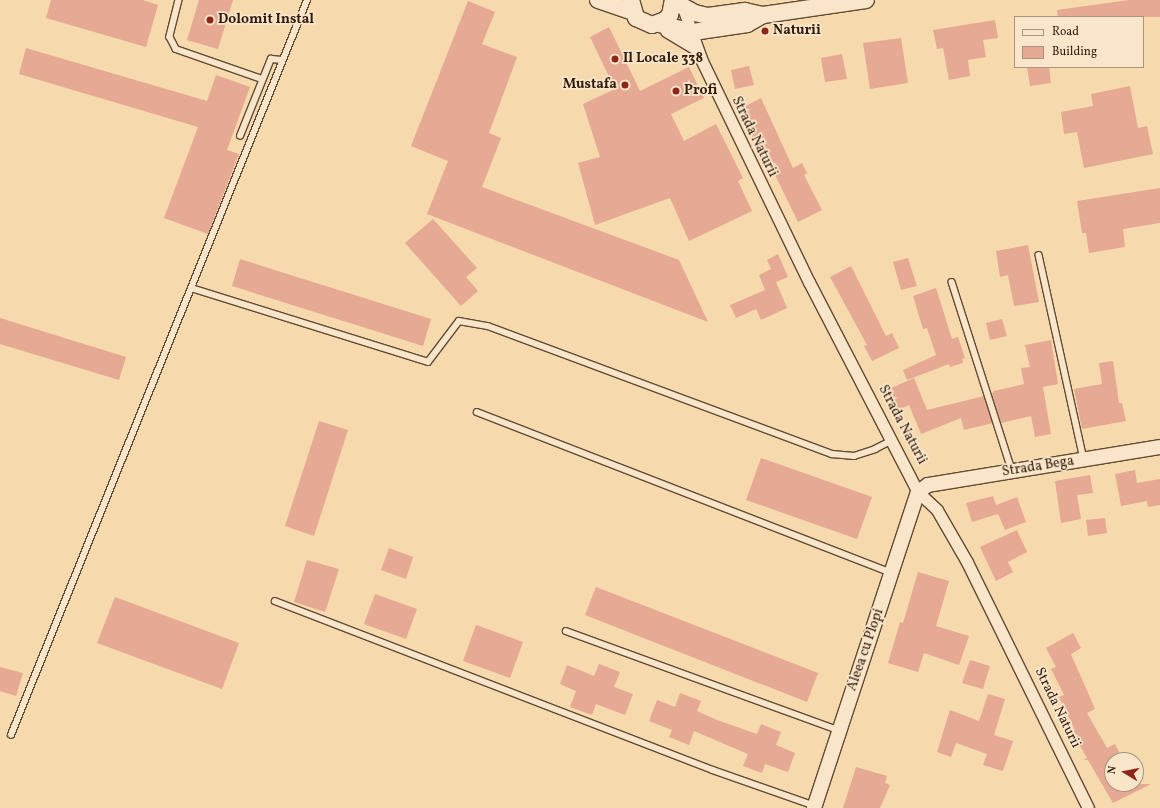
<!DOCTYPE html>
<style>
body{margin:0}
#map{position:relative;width:1160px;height:808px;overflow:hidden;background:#f6d9ad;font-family:Vollkorn,serif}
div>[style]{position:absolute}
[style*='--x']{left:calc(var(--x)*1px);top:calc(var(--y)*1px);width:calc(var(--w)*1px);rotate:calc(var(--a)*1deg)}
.building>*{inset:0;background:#e6a993}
.roads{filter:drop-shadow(1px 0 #624b34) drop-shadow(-1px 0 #624b34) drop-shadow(0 1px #624b34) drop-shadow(0 -1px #624b34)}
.service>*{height:5.5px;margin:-2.75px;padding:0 2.75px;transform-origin:2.75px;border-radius:2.75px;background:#f9e6ca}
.minor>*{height:11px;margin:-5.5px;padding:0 5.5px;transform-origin:5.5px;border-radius:5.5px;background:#f9e6ca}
.tertiary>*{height:14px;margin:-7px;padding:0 7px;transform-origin:7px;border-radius:7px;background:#f9e6ca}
.secondary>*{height:16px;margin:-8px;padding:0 8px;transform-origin:8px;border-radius:8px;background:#f9e6ca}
.dots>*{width:11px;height:11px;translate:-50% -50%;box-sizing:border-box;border:2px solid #f9e6ca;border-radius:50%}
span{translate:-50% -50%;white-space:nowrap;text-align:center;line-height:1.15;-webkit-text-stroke:3.5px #f9e6ca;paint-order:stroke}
.poi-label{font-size:14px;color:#301c0c;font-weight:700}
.left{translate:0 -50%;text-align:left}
.right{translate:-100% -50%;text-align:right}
.street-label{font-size:14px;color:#301c0c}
.legend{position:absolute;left:1014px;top:16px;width:130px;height:52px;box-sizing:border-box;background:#f9e6ca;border:1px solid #a9957e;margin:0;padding:5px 7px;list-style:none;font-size:12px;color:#301c0c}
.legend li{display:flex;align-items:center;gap:8px;height:20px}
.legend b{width:20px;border:1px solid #a9957e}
.north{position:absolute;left:1104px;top:752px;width:40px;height:40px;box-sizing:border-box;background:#f9e6ca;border:1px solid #a9957e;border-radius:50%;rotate:280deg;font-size:11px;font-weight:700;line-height:16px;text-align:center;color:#301c0c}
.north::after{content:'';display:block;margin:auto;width:14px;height:18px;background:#8f2418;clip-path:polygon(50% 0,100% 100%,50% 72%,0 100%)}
</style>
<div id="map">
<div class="building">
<i style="clip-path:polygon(51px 0,143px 0,158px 5px,146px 47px,46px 18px)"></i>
<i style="clip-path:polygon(199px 0,233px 0,218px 49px,187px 40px)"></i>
<i style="clip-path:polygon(1129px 0,1160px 0,1160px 17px,1058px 17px,1057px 10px)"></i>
<i style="clip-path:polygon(468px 1px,495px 12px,482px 44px,517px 57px,489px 133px,501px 138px,482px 187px,679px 260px,708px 322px,427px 214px,448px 161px,411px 146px)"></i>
<i style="clip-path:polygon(995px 20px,998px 38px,983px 40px,986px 57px,968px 60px,970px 76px,949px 80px,943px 48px,937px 49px,933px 30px)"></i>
<i style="clip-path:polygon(609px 27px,640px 91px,689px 67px,704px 98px,671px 114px,684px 141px,716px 124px,743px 178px,738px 181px,752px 211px,689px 241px,670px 198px,595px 225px,578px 163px,600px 157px,583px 104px,615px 89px,590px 37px)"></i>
<i style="clip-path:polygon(901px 38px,908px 83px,870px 89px,863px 43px)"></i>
<i style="clip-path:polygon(26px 48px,207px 101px,216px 75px,250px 87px,227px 150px,239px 154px,208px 234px,164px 218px,198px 127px,19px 74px)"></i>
<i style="clip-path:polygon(842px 54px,847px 79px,825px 82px,821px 58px)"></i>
<i style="clip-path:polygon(749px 66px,754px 85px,735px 89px,731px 70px)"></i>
<i style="clip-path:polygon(1027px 67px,1049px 67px,1051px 83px,1030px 86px)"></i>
<i style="clip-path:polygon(1130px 86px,1138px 128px,1147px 126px,1153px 154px,1084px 168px,1077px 132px,1064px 134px,1061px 112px,1093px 106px,1091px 94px)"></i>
<i style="clip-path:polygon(761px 98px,793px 168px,802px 163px,807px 173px,804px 175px,822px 210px,798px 222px,760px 144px,756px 146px,738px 110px)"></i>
<i style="clip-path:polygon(1160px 188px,1160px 223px,1123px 229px,1125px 247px,1089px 253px,1086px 233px,1082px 233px,1077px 201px)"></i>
<i style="clip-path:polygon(433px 219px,477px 268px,466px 277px,478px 291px,461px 306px,405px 243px)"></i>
<i style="clip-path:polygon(1028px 245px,1039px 302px,1014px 306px,1008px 275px,1000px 277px,996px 251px)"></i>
<i style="clip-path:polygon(778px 254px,788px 277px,776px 282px,787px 308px,761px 320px,756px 309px,736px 318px,730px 305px,765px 290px,759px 275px,771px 269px,767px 260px)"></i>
<i style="clip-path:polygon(908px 258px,917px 286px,901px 290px,893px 262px)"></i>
<i style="clip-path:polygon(240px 259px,431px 319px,423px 346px,232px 286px)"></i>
<i style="clip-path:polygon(851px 266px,886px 336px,892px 333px,899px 348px,872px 361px,864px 346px,867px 345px,830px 277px)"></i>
<i style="clip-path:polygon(936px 288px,952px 339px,958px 337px,965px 358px,962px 359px,963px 363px,950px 367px,949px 364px,907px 380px,903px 370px,936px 355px,927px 328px,923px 329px,913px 296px)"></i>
<i style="clip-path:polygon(0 318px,126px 357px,119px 380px,0 344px)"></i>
<i style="clip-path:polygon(1002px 319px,1007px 336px,990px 340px,986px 323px)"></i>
<i style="clip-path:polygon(1051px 340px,1058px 384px,1043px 387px,1051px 434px,1035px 437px,1031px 416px,1001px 423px,992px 394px,994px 391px,1024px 384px,1021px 368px,1030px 367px,1025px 345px)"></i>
<i style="clip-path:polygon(1113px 361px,1119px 403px,1122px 403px,1126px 421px,1082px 429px,1074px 389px,1102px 384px,1099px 363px)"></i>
<i style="clip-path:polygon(914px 378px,927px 410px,984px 396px,993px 423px,964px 430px,961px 418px,921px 434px,909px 405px,898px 410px,889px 389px)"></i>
<i style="clip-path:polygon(319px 421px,348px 430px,314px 536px,285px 526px)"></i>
<i style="clip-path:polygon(761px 458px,872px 497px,857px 539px,746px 500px)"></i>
<i style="clip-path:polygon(1135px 470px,1137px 483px,1160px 479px,1160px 505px,1148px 507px,1147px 501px,1121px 506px,1115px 474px)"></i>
<i style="clip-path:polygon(1090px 475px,1093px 493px,1077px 495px,1081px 519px,1061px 523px,1055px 481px)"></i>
<i style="clip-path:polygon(993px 496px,996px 505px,1017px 497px,1026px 522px,1005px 530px,998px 514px,972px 522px,966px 503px)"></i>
<i style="clip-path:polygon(1105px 518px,1107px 533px,1088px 536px,1086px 520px)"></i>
<i style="clip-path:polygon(1017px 530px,1027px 552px,1008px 562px,1013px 572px,996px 581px,980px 547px)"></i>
<i style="clip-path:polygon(389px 548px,413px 557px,406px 579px,381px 570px)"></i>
<i style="clip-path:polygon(307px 560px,339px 569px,325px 612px,294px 602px)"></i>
<i style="clip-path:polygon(918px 572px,949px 581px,936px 626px,969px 636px,959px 665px,924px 653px,918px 672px,888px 663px,900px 622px,903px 623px)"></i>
<i style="clip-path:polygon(596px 587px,818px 673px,807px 702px,585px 615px)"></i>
<i style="clip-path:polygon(375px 594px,417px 609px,406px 639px,364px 624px)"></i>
<i style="clip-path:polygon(115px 597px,239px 643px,222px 689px,97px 643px)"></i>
<i style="clip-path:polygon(476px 625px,523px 642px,510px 678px,463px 661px)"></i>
<i style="clip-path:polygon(1073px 633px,1081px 648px,1071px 654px,1095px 709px,1087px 713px,1107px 748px,1115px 744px,1123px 760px,1112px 760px,1112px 784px,1151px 784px,1113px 803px,1088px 760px,1083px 760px,1087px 758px,1072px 732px,1075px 730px,1059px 697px,1064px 695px,1051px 669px,1056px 667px,1046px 648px)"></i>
<i style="clip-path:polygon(970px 660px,990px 666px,983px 689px,962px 683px)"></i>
<i style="clip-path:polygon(599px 664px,620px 672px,614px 687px,633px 694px,625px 715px,596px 704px,592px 715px,570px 707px,576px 691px,560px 684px,567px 665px,594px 676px)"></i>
<i style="clip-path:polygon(0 667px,23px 673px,16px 696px,0 691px)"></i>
<i style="clip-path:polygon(680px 693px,701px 701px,697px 711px,717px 720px,757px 734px,761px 724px,781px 732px,776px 745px,795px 753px,788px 772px,765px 764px,762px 773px,743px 766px,748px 754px,694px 731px,689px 745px,669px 737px,672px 730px,649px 721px,657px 700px,675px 707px)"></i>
<i style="clip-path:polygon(988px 694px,1005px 699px,994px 735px,1013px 741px,1003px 771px,983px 765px,987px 754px,956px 743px,951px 757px,937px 752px,950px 710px,979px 721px)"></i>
<i style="clip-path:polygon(856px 767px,887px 776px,885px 783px,890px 785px,880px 808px,843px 808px)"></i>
</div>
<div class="roads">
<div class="service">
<i style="--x:179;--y:0;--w:38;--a:104"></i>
<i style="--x:170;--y:37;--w:13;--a:63"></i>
<i style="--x:176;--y:49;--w:91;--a:19.2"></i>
<i style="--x:240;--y:136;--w:83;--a:-68.1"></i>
<i style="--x:271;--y:59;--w:11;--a:5"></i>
<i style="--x:1039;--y:255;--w:209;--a:77.6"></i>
<i style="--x:952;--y:282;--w:197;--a:72.3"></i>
<i style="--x:191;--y:288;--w:248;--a:17.3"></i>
<i style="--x:428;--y:362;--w:51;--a:-52.9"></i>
<i style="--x:459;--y:321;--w:29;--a:10"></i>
<i style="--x:488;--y:326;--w:367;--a:20.4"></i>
<i style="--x:832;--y:454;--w:22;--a:5"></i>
<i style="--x:854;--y:456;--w:22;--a:-18"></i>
<i style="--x:875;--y:449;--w:20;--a:-27"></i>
<i style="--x:477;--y:412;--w:445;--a:21.2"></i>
<i style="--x:275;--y:601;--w:469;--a:21.1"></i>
<i style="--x:713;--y:770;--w:108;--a:19.4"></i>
<i style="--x:566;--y:631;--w:289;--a:20"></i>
<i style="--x:11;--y:735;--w:792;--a:-68.06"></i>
</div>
<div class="minor">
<i style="--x:683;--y:8;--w:56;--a:70.3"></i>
<i style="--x:702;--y:61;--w:246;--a:64.2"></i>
<i style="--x:809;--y:282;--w:237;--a:62.6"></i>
<i style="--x:918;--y:492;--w:26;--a:43"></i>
<i style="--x:937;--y:510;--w:60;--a:60"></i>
<i style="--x:967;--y:562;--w:274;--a:63.8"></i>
<i style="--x:666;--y:31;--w:35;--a:31"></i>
</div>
<div class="tertiary">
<i style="--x:814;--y:808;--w:333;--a:-71.8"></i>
<i style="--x:918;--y:492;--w:12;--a:-35"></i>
<i style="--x:928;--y:485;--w:235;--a:-9.3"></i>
</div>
<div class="secondary">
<i style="--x:598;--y:0;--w:37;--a:19"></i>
<i style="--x:631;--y:0;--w:19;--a:74"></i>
<i style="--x:636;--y:18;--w:17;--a:24"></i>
<i style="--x:652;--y:25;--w:14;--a:-21"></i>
<i style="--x:665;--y:20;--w:7;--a:-45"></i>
<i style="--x:670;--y:15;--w:15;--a:-79"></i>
<i style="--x:673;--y:1;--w:25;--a:29"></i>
<i style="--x:695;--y:13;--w:13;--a:13"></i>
<i style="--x:708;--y:16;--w:37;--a:-8"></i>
<i style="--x:745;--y:11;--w:18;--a:13"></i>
<i style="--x:763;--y:15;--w:104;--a:-8.3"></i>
<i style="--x:659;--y:24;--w:35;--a:13"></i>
<i style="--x:693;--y:32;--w:55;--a:-8.4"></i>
<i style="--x:747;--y:24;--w:18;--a:-29"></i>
</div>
</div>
<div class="dots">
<i style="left:210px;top:20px;background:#8f2418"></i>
<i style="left:765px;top:31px;background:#8f2418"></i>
<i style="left:615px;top:59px;background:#8f2418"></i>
<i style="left:625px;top:85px;background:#8f2418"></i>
<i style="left:676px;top:91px;background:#8f2418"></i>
</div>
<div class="poi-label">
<span class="left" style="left:218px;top:20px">Dolomit Instal</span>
<span class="left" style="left:773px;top:31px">Naturii</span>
<span class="left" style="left:623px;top:59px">Il Locale 338</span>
<span class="right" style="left:617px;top:85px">Mustafa</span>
<span class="left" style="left:684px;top:91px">Profi</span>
</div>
<div class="street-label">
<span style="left:754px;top:137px;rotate:64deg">Strada Naturii</span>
<span style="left:902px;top:425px;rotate:62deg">Strada Naturii</span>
<span style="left:1038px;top:467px;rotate:-9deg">Strada Bega</span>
<span style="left:866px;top:650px;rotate:-71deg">Aleea cu Plopi</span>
<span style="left:1057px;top:708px;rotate:64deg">Strada Naturii</span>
</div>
<ul class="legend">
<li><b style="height:5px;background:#f9e6ca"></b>Road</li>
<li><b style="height:11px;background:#e6a993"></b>Building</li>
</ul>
<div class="north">N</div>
</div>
